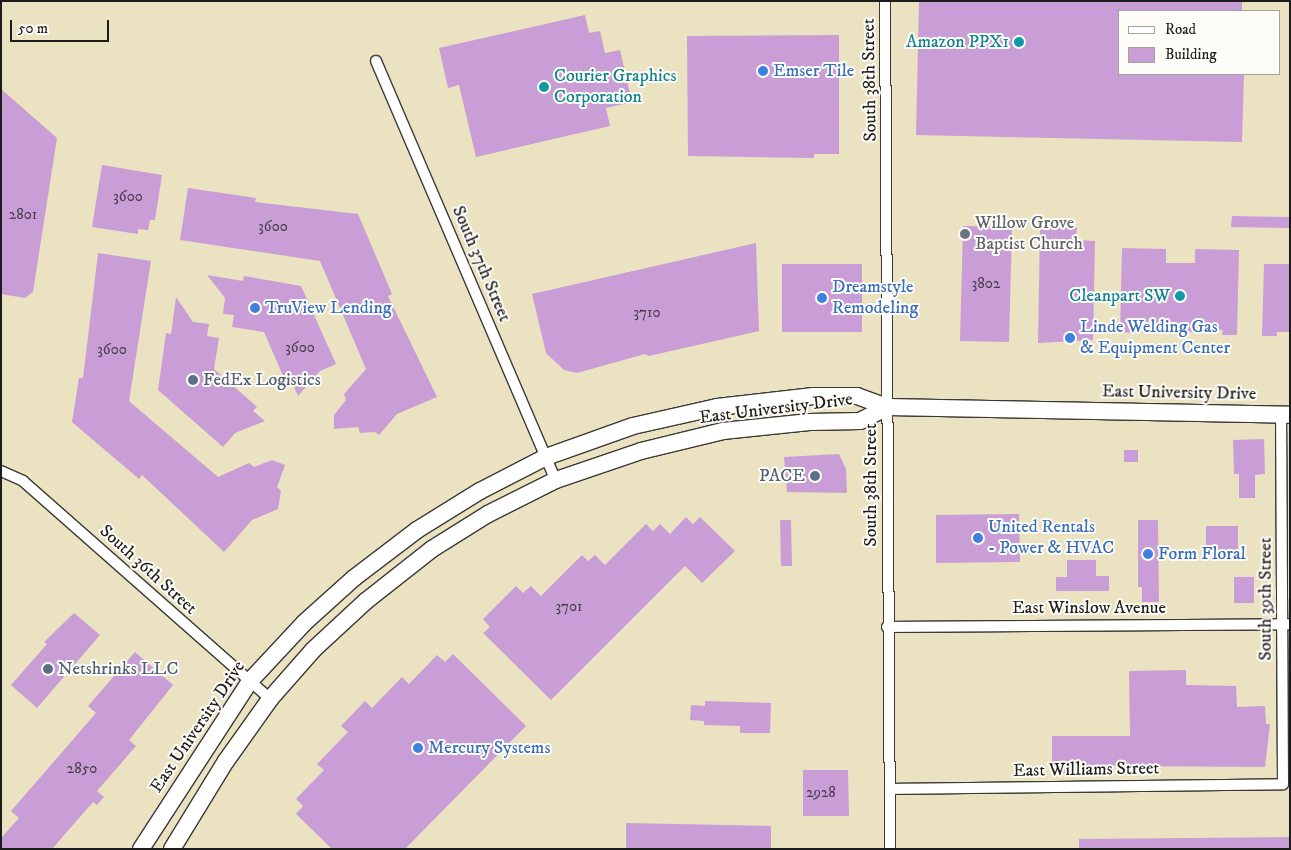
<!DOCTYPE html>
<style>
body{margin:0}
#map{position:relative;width:1291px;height:850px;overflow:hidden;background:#ebe2c1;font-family:"IM FELL DW Pica",serif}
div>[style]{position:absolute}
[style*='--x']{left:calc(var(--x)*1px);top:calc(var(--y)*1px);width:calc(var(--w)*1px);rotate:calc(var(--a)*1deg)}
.building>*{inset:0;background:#c99ed6}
.roads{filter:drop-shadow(1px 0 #3b3a35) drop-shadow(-1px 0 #3b3a35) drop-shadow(0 1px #3b3a35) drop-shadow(0 -1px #3b3a35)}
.minor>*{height:10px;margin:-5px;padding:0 5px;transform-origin:5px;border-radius:5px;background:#fff}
.primary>*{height:16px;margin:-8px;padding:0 8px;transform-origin:8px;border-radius:8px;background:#fff}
.dots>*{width:14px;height:14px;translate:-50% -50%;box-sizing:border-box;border:2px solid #fdfcf7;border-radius:50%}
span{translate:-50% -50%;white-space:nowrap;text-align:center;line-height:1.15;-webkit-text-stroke:4px #fdfcf7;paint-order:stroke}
.number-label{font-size:15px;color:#473c4a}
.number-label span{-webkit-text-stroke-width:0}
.culture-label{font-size:18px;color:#0d838f}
.right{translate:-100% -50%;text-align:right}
.left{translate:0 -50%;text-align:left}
.shop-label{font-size:18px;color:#366cbe}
.street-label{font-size:18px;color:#1c1c1c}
.worship-label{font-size:18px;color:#5b616d}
.service-label{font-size:18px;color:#4e5e75}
.frame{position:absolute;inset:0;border:2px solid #1c1c1c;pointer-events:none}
.legend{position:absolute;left:1118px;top:10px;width:162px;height:65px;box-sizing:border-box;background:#fdfcf7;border:1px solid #a3a29f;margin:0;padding:6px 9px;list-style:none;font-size:15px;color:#1c1c1c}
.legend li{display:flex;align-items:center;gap:10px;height:25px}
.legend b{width:25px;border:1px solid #a3a29f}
.scale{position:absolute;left:10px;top:20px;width:99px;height:22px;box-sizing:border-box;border:2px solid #1c1c1c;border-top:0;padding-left:6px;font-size:15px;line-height:18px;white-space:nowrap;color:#1c1c1c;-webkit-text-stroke:4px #fdfcf7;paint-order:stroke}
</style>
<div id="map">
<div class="building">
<i style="clip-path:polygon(919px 1px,1242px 1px,1242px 11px,1120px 11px,1120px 74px,1244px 74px,1242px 142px,916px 135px)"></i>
<i style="clip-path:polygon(585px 15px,589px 33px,600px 31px,605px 53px,620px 50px,632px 102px,606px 108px,610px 126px,476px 157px,459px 85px,448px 88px,439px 48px)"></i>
<i style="clip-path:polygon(839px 35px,839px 154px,814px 154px,814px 158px,688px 156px,687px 36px)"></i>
<i style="clip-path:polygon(1px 89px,57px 138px,33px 292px,25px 298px,1px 294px)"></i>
<i style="clip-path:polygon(102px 165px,162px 175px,155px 220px,150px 220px,148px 230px,138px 229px,138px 234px,92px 227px)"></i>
<i style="clip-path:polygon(188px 188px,256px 198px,255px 202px,358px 214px,392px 294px,388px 296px,437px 397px,397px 414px,379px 435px,375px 432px,360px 433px,358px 427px,334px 429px,334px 415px,346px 400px,344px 394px,366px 369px,320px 261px,180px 240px)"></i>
<i style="clip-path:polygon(1232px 216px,1290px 217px,1290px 228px,1231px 227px)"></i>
<i style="clip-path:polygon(963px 226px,1012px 227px,1009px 342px,960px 341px)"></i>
<i style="clip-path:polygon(1040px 228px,1077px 228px,1076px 240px,1095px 241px,1093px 340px,1038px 343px)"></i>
<i style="clip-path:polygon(756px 243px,759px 331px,649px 356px,645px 354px,577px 373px,564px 370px,546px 353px,532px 294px)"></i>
<i style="clip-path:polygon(1122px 248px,1166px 249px,1166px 263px,1195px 263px,1195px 249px,1239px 250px,1237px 335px,1222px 335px,1223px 330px,1164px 333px,1164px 329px,1136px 328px,1136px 333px,1120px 332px)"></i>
<i style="clip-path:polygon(98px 253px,151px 261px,129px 401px,218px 477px,249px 463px,254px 467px,272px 460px,285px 465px,277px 487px,281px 491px,278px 509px,252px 520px,224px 552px,142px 475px,139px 479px,72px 422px,79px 378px,83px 378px)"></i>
<i style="clip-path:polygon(782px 264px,862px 264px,862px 332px,782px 332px)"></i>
<i style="clip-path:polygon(1264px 264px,1290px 264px,1290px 332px,1277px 332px,1277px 336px,1262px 336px)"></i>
<i style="clip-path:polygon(207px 275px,243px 281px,244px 276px,301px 286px,336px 364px,320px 371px,298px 396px,292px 382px,287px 385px,264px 332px,232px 327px,234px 315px,223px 314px,225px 298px)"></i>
<i style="clip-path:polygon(176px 297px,193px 322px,209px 324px,207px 336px,219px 338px,214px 369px,257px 407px,253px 411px,265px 421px,235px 433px,223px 447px,158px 390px,166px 333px,171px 334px)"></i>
<i style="clip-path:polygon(1264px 439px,1265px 474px,1255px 475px,1255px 498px,1239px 498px,1239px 474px,1234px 474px,1233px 440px)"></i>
<i style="clip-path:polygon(1124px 450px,1138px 450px,1138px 462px,1124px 462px)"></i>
<i style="clip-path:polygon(839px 454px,846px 469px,847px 493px,787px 492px,784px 457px)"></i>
<i style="clip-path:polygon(1019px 514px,1020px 562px,936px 563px,936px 515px)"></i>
<i style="clip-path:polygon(686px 517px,693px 524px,700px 517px,735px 551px,702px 583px,685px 566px,551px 700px,483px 633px,490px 627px,483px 619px,516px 586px,523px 593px,531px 586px,541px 596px,582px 555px,588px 561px,595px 555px,605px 565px,646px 524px,653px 531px,660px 524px,670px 534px)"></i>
<i style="clip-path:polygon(780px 520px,791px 520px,792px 566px,781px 566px)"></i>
<i style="clip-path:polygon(1138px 520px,1158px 520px,1159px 602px,1142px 602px,1142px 587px,1138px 587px)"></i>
<i style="clip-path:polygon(1206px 526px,1238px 526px,1238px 550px,1206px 551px)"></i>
<i style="clip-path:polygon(1067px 560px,1096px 560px,1096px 576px,1109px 576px,1109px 591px,1056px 591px,1056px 577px,1067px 577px)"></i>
<i style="clip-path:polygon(1234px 577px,1254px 577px,1254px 603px,1234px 603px)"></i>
<i style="clip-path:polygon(74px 613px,100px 635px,37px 708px,11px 685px,47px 644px,44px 642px)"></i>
<i style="clip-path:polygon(135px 652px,173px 685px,129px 740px,136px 746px,97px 791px,104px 797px,97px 805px,93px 802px,52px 849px,1px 849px,1px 838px,19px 818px,11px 811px,96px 713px,88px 706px)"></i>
<i style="clip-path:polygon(453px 654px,526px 726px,405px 849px,332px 849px,296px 814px,303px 806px,296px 799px,324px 770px,317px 764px,348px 732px,341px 726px,365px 701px,372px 708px,402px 677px,409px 684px,437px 655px,445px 662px)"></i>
<i style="clip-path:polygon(1186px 670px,1186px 685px,1236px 686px,1237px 707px,1265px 706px,1266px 724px,1270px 724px,1265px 767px,1113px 766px,1113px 773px,1052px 773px,1052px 736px,1130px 736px,1129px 671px)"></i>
<i style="clip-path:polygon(705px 701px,771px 703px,770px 733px,740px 733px,740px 726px,704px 725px,704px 721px,690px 720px,691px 705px,705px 706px)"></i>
<i style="clip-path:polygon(803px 770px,848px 770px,849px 816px,803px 816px)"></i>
<i style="clip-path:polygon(626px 823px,771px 826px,771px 849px,626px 849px)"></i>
<i style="clip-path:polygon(1290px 837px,1290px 849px,1079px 849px,1079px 839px)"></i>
</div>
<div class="roads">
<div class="minor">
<i style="--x:885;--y:1;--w:848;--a:89.66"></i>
<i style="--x:376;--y:61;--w:456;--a:66.8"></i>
<i style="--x:1;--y:471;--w:24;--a:24"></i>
<i style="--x:23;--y:481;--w:329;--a:41.4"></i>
<i style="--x:887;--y:627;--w:403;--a:-0.4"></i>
<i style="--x:890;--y:789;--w:393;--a:-0.7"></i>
<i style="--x:1283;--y:784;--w:369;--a:-90.3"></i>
</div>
<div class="primary">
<i style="--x:141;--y:849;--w:200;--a:-57"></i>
<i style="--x:250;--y:681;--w:79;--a:-47"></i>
<i style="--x:304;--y:623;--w:67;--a:-42"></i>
<i style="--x:354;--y:578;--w:79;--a:-37.3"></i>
<i style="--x:417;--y:530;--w:74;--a:-31.8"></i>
<i style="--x:480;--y:491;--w:74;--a:-27.3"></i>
<i style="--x:546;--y:457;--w:92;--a:-19.6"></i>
<i style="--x:633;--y:426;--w:86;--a:-12.7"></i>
<i style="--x:717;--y:407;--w:97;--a:-6.5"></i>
<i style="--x:813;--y:396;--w:44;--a:0"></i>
<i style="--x:857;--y:396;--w:32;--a:20"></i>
<i style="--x:887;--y:407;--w:403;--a:1.1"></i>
<i style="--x:172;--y:849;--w:103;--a:-58.5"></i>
<i style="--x:226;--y:761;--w:76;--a:-54.6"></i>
<i style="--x:270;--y:699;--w:65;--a:-48.7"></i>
<i style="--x:313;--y:650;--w:72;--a:-42.8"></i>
<i style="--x:366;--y:601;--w:84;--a:-38.2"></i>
<i style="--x:432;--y:549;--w:66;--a:-32"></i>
<i style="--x:488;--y:514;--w:76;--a:-26.6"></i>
<i style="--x:556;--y:480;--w:90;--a:-18.8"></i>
<i style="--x:641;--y:451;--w:84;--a:-13.7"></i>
<i style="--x:723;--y:431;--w:87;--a:-5.9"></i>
<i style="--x:810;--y:422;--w:50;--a:-1.1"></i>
<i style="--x:860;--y:421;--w:30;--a:-27"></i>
</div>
</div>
<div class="dots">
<i style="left:1019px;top:42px;background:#0f9aa8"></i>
<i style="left:763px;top:71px;background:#3f7fe0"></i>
<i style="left:544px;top:87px;background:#0f9aa8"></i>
<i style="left:965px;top:234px;background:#6b7280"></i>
<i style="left:1180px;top:296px;background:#0f9aa8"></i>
<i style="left:822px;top:298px;background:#3f7fe0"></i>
<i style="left:255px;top:308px;background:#3f7fe0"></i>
<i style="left:1070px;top:338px;background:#3f7fe0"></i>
<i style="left:193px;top:380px;background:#5c6f8a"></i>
<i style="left:815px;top:476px;background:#5c6f8a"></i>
<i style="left:978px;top:538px;background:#3f7fe0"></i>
<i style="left:1148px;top:554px;background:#3f7fe0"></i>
<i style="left:48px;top:669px;background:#5c6f8a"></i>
<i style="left:418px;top:748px;background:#3f7fe0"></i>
</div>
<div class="number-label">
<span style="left:128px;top:197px">3600</span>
<span style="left:23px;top:215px">2801</span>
<span style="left:273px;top:227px">3600</span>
<span style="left:986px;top:284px">3802</span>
<span style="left:647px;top:313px">3710</span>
<span style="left:300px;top:348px">3600</span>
<span style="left:112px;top:350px">3600</span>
<span style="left:569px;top:607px">3701</span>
<span style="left:82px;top:769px">2850</span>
<span style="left:821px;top:793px">2928</span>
</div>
<div class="culture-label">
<span class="right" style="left:1009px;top:42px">Amazon PPX1</span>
<span class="left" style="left:554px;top:87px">Courier Graphics<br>Corporation</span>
<span class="right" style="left:1170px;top:296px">Cleanpart SW</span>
</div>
<div class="shop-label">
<span class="left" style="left:773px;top:71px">Emser Tile</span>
<span class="left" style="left:832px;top:298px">Dreamstyle<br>Remodeling</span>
<span class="left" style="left:265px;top:308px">TruView Lending</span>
<span class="left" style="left:1080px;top:338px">Linde Welding Gas<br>&amp; Equipment Center</span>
<span class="left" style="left:988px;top:538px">United Rentals<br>- Power &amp; HVAC</span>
<span class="left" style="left:1158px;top:554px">Form Floral</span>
<span class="left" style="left:428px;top:748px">Mercury Systems</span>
</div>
<div class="street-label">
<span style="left:870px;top:80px;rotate:-91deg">South 38th Street</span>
<span style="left:481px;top:264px;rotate:67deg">South 37th Street</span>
<span style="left:1179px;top:393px;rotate:1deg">East University Drive</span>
<span style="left:776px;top:409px;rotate:-7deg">East University Drive</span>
<span style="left:871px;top:485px;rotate:-90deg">South 38th Street</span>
<span style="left:148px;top:570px;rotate:42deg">South 36th Street</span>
<span style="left:1266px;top:599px;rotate:-90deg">South 39th Street</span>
<span style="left:1089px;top:608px">East Winslow Avenue</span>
<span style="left:198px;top:727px;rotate:-56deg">East University Drive</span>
<span style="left:1086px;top:770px;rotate:-1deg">East Williams Street</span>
</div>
<div class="worship-label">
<span class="left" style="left:975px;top:234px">Willow Grove<br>Baptist Church</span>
</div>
<div class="service-label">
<span class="left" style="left:203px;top:380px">FedEx Logistics</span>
<span class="right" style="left:805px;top:476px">PACE</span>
<span class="left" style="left:58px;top:669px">Netshrinks LLC</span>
</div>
<div class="frame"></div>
<ul class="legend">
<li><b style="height:6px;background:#fff"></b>Road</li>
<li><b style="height:14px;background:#c99ed6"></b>Building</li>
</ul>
<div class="scale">50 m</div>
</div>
